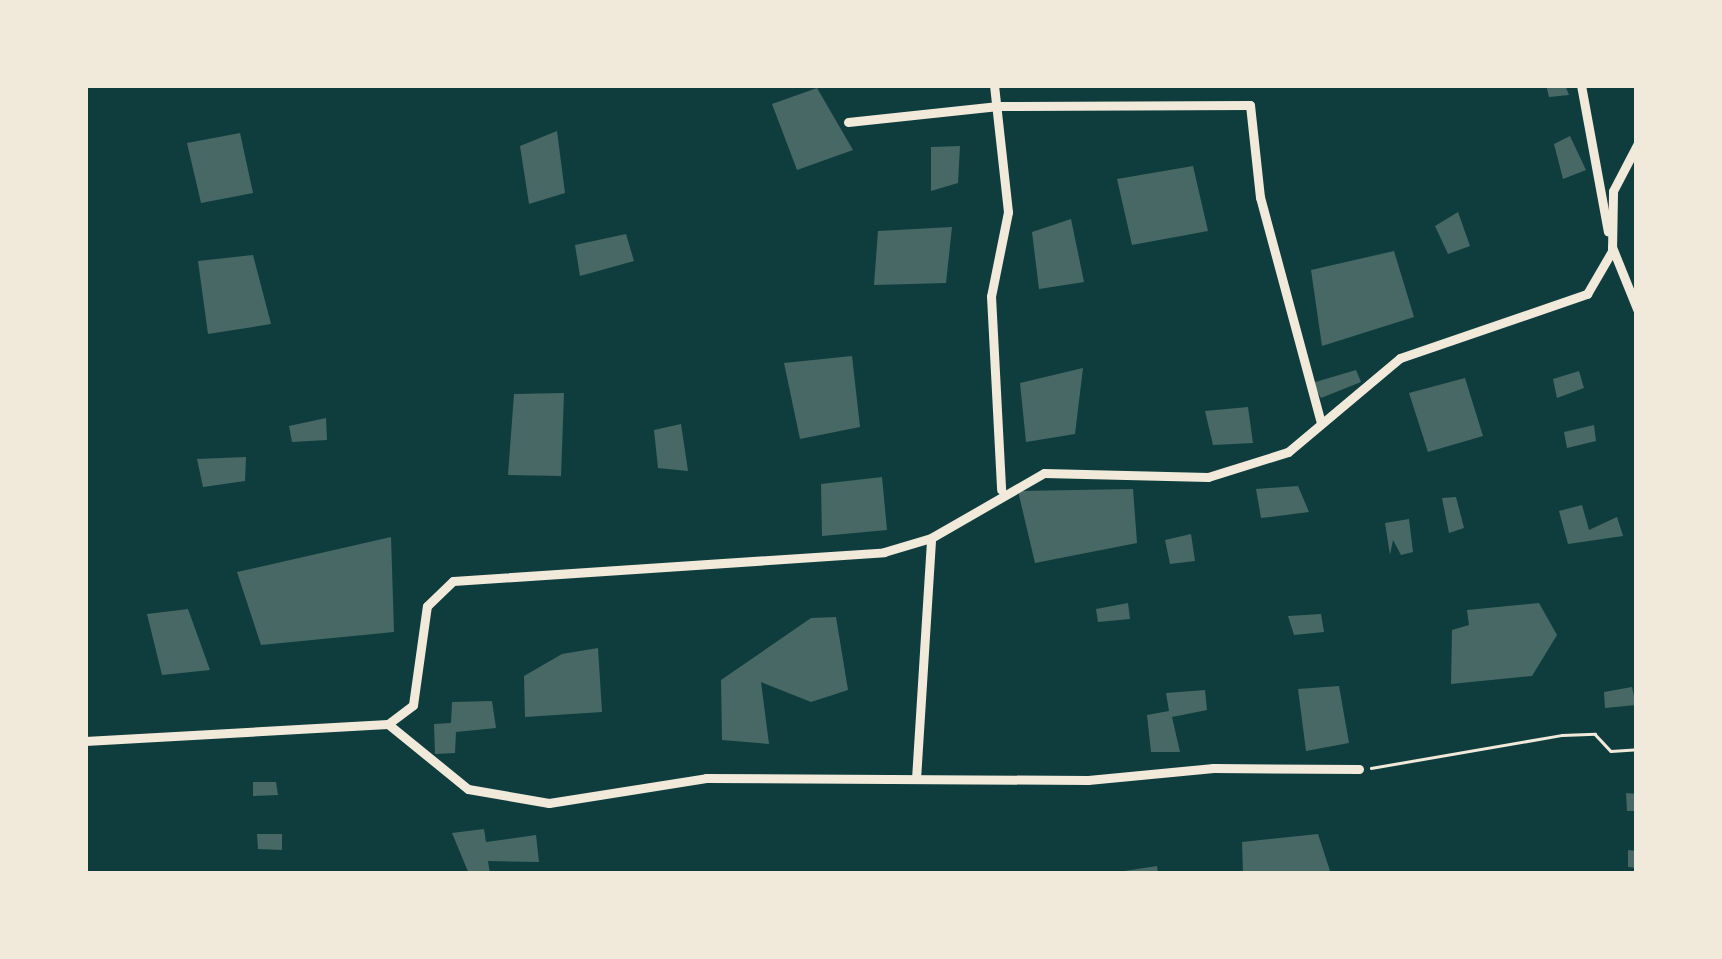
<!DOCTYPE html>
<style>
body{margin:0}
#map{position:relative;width:1722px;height:959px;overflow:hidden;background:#0f3d3e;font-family:"IBM Plex Serif",serif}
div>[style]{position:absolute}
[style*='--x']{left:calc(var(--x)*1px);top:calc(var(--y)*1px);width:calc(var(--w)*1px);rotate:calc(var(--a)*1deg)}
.building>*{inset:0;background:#486865}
.path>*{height:2.5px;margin:-1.25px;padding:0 1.25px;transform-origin:1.25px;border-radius:1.25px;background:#f1e9da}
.minor>*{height:9px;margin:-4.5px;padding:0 4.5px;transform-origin:4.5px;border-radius:4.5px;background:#f1e9da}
span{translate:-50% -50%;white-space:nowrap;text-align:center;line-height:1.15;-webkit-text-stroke:10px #f1e9da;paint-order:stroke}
.frame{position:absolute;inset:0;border:88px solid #f1e9da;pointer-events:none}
</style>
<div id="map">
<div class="building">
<i style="clip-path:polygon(1546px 85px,1565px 85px,1569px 95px,1549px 97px)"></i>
<i style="clip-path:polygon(817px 88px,853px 150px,797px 170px,772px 104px)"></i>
<i style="clip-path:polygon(557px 131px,565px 193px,529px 204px,520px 146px)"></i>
<i style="clip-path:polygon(240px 133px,253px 193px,201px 203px,187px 143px)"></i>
<i style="clip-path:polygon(1570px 136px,1586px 170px,1563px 179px,1554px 144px)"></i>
<i style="clip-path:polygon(960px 146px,958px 183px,931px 191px,931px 147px)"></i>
<i style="clip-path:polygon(1193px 166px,1208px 231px,1132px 245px,1117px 179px)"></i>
<i style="clip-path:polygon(1458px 212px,1470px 246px,1448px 254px,1435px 226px)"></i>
<i style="clip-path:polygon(1071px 219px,1084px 282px,1039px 289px,1032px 232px)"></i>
<i style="clip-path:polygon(952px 227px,946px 283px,874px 285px,878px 231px)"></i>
<i style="clip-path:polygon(626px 234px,634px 261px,580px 276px,575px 245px)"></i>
<i style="clip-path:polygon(1394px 251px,1414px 317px,1322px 346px,1311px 270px)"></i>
<i style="clip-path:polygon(253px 255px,271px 324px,208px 334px,198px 261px)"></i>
<i style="clip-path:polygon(852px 356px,860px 427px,800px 439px,784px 363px)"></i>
<i style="clip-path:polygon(1083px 368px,1075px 434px,1026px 442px,1020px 383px)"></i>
<i style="clip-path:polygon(1356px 370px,1361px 382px,1321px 398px,1312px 383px)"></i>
<i style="clip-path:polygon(1579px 371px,1584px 388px,1557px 398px,1553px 379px)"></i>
<i style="clip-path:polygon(1465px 378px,1483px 436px,1428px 452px,1409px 393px)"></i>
<i style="clip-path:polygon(564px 393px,561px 476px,508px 475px,514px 394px)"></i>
<i style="clip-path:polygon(1248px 407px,1253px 443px,1213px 445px,1205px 411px)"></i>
<i style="clip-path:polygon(326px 418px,327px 440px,292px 442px,289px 426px)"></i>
<i style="clip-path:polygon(681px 424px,688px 471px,658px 468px,654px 430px)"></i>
<i style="clip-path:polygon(1594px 425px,1596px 441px,1567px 448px,1564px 432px)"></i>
<i style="clip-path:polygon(246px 457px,245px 481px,203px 487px,197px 459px)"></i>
<i style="clip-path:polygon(882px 477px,887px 530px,822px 536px,821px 484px)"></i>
<i style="clip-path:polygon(1298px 486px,1309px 512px,1261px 518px,1256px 489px)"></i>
<i style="clip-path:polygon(1133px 489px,1137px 543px,1035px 563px,1018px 491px)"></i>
<i style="clip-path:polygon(1456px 497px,1464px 528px,1449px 533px,1442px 498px)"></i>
<i style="clip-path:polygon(1582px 505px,1589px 530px,1617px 517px,1623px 536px,1568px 544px,1559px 511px)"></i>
<i style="clip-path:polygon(1409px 519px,1413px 552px,1401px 555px,1393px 540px,1390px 555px,1385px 523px)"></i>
<i style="clip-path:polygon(1191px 534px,1195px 561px,1170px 564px,1165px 540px)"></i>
<i style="clip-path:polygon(391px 537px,394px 632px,261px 645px,237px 572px)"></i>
<i style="clip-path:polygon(1128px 603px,1130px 619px,1098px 622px,1096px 609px)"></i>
<i style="clip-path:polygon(1539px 603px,1557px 635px,1532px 676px,1451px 684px,1452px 630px,1469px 625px,1467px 610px)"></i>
<i style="clip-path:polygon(188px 609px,210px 670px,162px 675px,147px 614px)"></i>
<i style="clip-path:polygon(1321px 614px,1324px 632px,1294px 635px,1288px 616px)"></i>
<i style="clip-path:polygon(836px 617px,848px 690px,811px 702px,761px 682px,769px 744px,722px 740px,721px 680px,811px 618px)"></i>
<i style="clip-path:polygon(598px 648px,602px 712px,525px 717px,524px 676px,562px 654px)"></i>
<i style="clip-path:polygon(1339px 686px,1349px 743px,1306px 751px,1298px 689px)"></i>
<i style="clip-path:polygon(1632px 687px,1636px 705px,1605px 708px,1604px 692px)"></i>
<i style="clip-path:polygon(1205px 690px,1207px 710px,1172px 717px,1180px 752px,1151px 752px,1147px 715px,1169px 711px,1166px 693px)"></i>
<i style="clip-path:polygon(492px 701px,496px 728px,456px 732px,455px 753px,435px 754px,434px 724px,451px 723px,452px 702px)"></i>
<i style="clip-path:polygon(253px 782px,276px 782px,278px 795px,253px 796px)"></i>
<i style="clip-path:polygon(1626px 793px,1637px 794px,1637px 811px,1627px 811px)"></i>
<i style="clip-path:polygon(484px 829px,486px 842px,536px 835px,539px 862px,488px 861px,490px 874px,469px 874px,452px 833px)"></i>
<i style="clip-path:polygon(257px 834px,282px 834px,282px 850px,258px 849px)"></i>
<i style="clip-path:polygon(1318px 834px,1331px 874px,1243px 874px,1242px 842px)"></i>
<i style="clip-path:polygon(1628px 850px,1637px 851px,1637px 868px,1628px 867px)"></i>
<i style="clip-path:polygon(1157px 866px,1158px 874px,1119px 874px,1118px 872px)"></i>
</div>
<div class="path">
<i style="--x:1371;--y:768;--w:194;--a:-9.8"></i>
<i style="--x:1562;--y:735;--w:33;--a:-2"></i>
<i style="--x:1595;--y:734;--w:23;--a:47"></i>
<i style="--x:1611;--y:751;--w:26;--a:-4"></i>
</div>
<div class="minor">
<i style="--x:994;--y:85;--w:128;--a:83.7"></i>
<i style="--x:1008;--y:212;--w:86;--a:101.4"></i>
<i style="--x:991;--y:296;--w:194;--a:87"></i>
<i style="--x:1581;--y:85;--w:149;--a:79.6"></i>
<i style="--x:848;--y:122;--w:151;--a:-6.1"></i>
<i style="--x:998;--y:106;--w:252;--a:-0.2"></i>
<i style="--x:1250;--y:105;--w:93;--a:83.8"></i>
<i style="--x:1260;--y:197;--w:234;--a:74.9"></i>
<i style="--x:1612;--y:247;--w:67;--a:68"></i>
<i style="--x:388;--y:724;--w:103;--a:39.1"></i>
<i style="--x:468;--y:789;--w:82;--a:9.8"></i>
<i style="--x:549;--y:803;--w:159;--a:-9"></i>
<i style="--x:706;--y:778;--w:382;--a:0.3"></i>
<i style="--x:1088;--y:780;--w:126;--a:-5.5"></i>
<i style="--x:1213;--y:768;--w:146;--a:0.4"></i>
<i style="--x:85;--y:741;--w:303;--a:-3.2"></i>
<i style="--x:388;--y:724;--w:31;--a:-37"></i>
<i style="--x:413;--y:705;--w:100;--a:-82"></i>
<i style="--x:427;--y:606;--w:36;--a:-44"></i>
<i style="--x:453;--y:581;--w:432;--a:-3.8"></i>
<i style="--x:884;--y:552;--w:49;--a:-16.6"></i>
<i style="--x:931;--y:538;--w:130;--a:-29.9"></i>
<i style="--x:1044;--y:473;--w:164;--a:1.4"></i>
<i style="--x:1208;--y:477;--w:84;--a:-17.4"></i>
<i style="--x:1288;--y:452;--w:146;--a:-40"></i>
<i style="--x:1400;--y:358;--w:198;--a:-18.9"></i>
<i style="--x:1587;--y:294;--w:50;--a:-59.8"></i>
<i style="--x:1612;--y:251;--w:60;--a:-89"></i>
<i style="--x:1613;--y:191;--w:52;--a:-62.4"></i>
<i style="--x:916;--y:779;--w:241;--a:-86.4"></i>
</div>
<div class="frame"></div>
</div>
